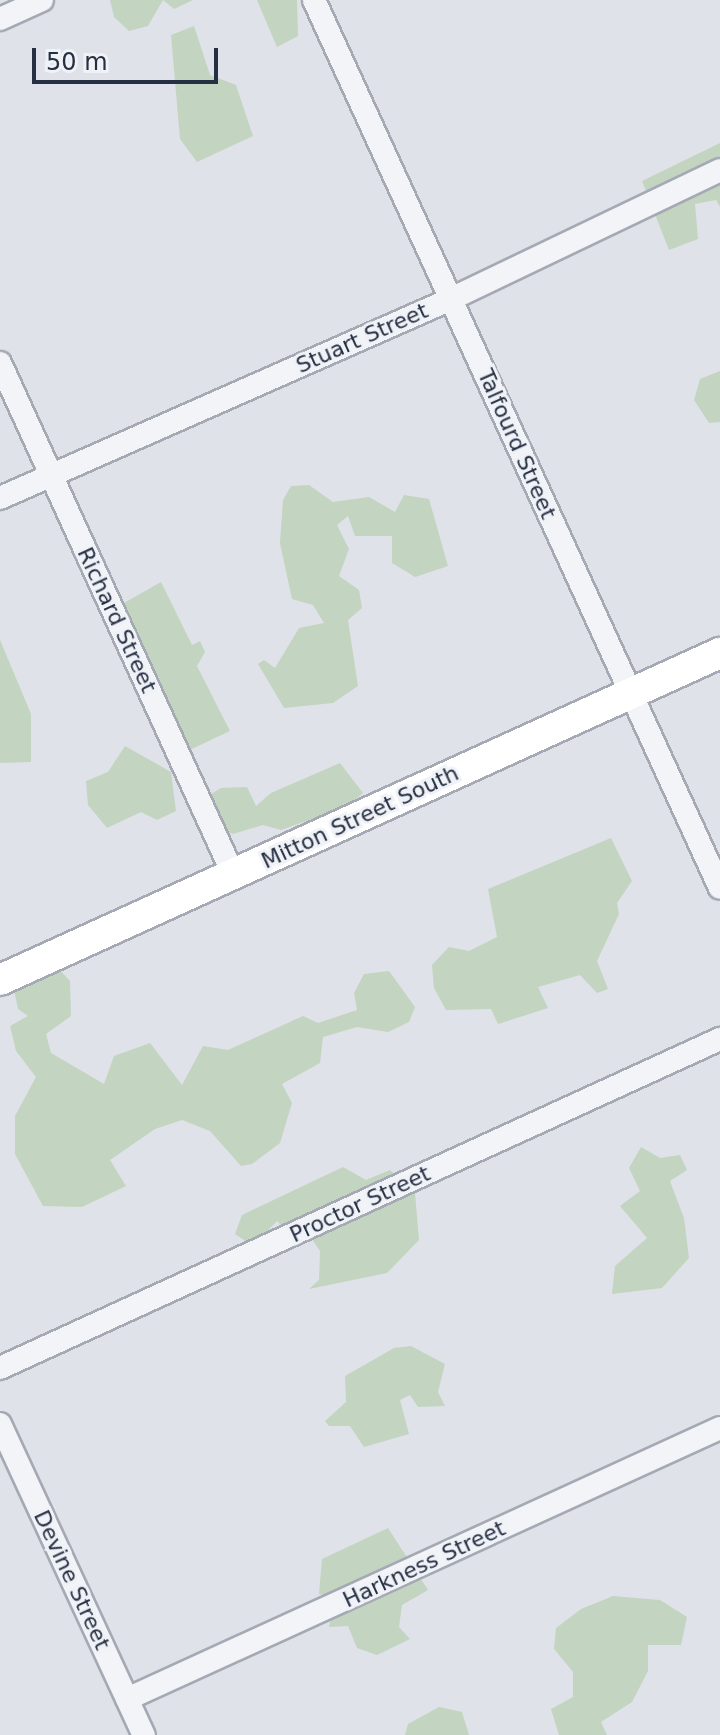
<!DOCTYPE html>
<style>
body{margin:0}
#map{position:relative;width:720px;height:1735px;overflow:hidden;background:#dfe2e9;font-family:"DejaVu Sans",sans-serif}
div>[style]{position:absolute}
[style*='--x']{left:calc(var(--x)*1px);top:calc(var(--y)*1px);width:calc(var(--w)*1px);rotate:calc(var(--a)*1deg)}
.green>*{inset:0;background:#c3d4c0}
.roads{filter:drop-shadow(2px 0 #a4a9b4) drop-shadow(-2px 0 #a4a9b4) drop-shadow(0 2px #a4a9b4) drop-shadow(0 -2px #a4a9b4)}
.street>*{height:22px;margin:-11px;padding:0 11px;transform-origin:11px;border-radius:11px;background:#f2f4f7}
.secondary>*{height:30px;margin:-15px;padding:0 15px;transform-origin:15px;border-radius:15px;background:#fff}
span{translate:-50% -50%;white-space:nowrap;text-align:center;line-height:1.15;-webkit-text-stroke:6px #eff2f7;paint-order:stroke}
.street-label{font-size:22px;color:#272f42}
.scale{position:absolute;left:32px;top:48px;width:186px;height:36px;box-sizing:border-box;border:4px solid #272f42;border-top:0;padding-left:10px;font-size:24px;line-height:28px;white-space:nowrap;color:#272f42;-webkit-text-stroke:6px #eff2f7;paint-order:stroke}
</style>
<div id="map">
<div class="green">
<i style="clip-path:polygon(110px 0,193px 0,174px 9px,163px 0,148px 26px,129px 31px,114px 17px)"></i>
<i style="clip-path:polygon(257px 0,297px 0,298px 36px,277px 47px)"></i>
<i style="clip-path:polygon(194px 26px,210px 75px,236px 85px,253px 136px,197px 162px,180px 139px,171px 35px)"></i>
<i style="clip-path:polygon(720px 143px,720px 207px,716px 200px,695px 204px,698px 239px,669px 250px,642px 181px)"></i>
<i style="clip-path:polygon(720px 371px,720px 422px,709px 423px,694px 400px,700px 379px)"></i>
<i style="clip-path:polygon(309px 485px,333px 502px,369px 497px,395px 512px,404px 495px,429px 499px,448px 566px,415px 577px,392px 563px,392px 536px,355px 536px,348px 516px,337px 525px,349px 549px,339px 576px,359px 590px,362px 608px,348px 620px,358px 686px,333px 703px,284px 708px,258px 664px,264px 660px,275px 668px,299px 628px,324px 623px,313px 605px,292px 599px,280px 543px,283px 500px,291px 486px)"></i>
<i style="clip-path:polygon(161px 582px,192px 645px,200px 641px,205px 652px,197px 666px,230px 731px,181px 754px,117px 607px)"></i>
<i style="clip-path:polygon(0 640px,31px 714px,31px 762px,0 763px)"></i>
<i style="clip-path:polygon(125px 746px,171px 772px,176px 811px,157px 820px,141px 812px,107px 828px,88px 805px,86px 781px,108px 772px)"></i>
<i style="clip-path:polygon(340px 763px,363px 793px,346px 807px,281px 830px,263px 825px,233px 834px,204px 822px,195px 804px,221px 788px,247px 787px,256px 806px,271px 793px)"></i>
<i style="clip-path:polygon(611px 838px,632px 881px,617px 903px,619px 914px,597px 961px,608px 989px,597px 993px,580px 975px,538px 987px,548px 1008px,498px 1024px,491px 1009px,446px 1010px,434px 988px,432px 965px,449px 947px,469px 951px,497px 937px,488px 889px)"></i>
<i style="clip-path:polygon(56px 966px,70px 981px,71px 1016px,46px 1034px,51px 1053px,104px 1084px,114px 1056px,150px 1043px,182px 1085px,203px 1046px,228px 1050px,303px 1016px,318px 1023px,357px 1010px,354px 993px,364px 974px,389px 971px,415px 1007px,409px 1022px,388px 1032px,357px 1027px,323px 1037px,320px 1063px,282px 1084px,292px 1103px,280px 1143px,252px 1164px,241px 1166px,210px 1131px,182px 1120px,155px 1129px,110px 1160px,126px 1186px,82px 1207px,43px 1206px,15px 1154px,15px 1116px,36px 1077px,16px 1051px,10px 1026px,28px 1016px,18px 1009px,14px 990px)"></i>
<i style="clip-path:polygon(641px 1147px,660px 1158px,680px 1155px,687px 1170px,670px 1181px,684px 1218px,689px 1258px,662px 1288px,612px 1294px,615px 1266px,647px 1238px,620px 1206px,640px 1191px,629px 1168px)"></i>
<i style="clip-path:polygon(343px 1167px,366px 1180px,390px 1170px,415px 1193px,419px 1240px,387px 1273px,309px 1289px,319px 1280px,320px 1251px,312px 1239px,297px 1241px,277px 1221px,253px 1246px,235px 1234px,242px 1215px)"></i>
<i style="clip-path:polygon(411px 1346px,445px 1364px,438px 1392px,445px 1406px,418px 1407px,410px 1395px,400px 1400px,409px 1434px,364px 1447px,350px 1426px,329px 1426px,325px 1421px,346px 1402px,345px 1376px,394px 1348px)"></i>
<i style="clip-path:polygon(388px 1528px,428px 1590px,402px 1605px,399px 1627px,410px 1639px,377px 1655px,357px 1648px,348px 1626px,329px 1627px,334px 1597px,319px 1594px,322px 1559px)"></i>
<i style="clip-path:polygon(613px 1596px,660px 1600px,687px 1617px,681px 1645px,648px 1645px,648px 1671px,632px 1702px,601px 1722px,607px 1735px,559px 1735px,551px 1709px,573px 1697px,573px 1672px,554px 1649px,556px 1628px,581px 1609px)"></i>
<i style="clip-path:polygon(439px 1707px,462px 1712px,469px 1735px,405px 1735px,408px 1724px)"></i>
</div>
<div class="roads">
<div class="street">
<i style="--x:314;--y:0;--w:976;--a:65.43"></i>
<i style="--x:0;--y:19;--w:46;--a:-24.3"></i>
<i style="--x:0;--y:363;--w:564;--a:65.48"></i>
<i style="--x:0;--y:498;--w:493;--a:-23.8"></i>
<i style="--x:451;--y:299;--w:298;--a:-25.6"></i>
<i style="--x:0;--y:1368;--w:792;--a:-24.56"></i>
<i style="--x:0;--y:1424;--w:343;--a:65.2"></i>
<i style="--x:127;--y:1699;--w:652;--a:-24.56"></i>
</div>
<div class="secondary">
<i style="--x:0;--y:980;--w:791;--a:-24.43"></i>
</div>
</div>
<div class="street-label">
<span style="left:362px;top:338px;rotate:-24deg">Stuart Street</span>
<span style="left:517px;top:444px;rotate:66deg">Talfourd Street</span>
<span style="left:117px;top:620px;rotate:65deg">Richard Street</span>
<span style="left:360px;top:817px;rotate:-25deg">Mitton Street South</span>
<span style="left:360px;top:1204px;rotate:-25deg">Proctor Street</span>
<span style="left:424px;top:1564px;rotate:-25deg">Harkness Street</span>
<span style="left:72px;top:1580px;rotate:65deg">Devine Street</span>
</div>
<div class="scale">50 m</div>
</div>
